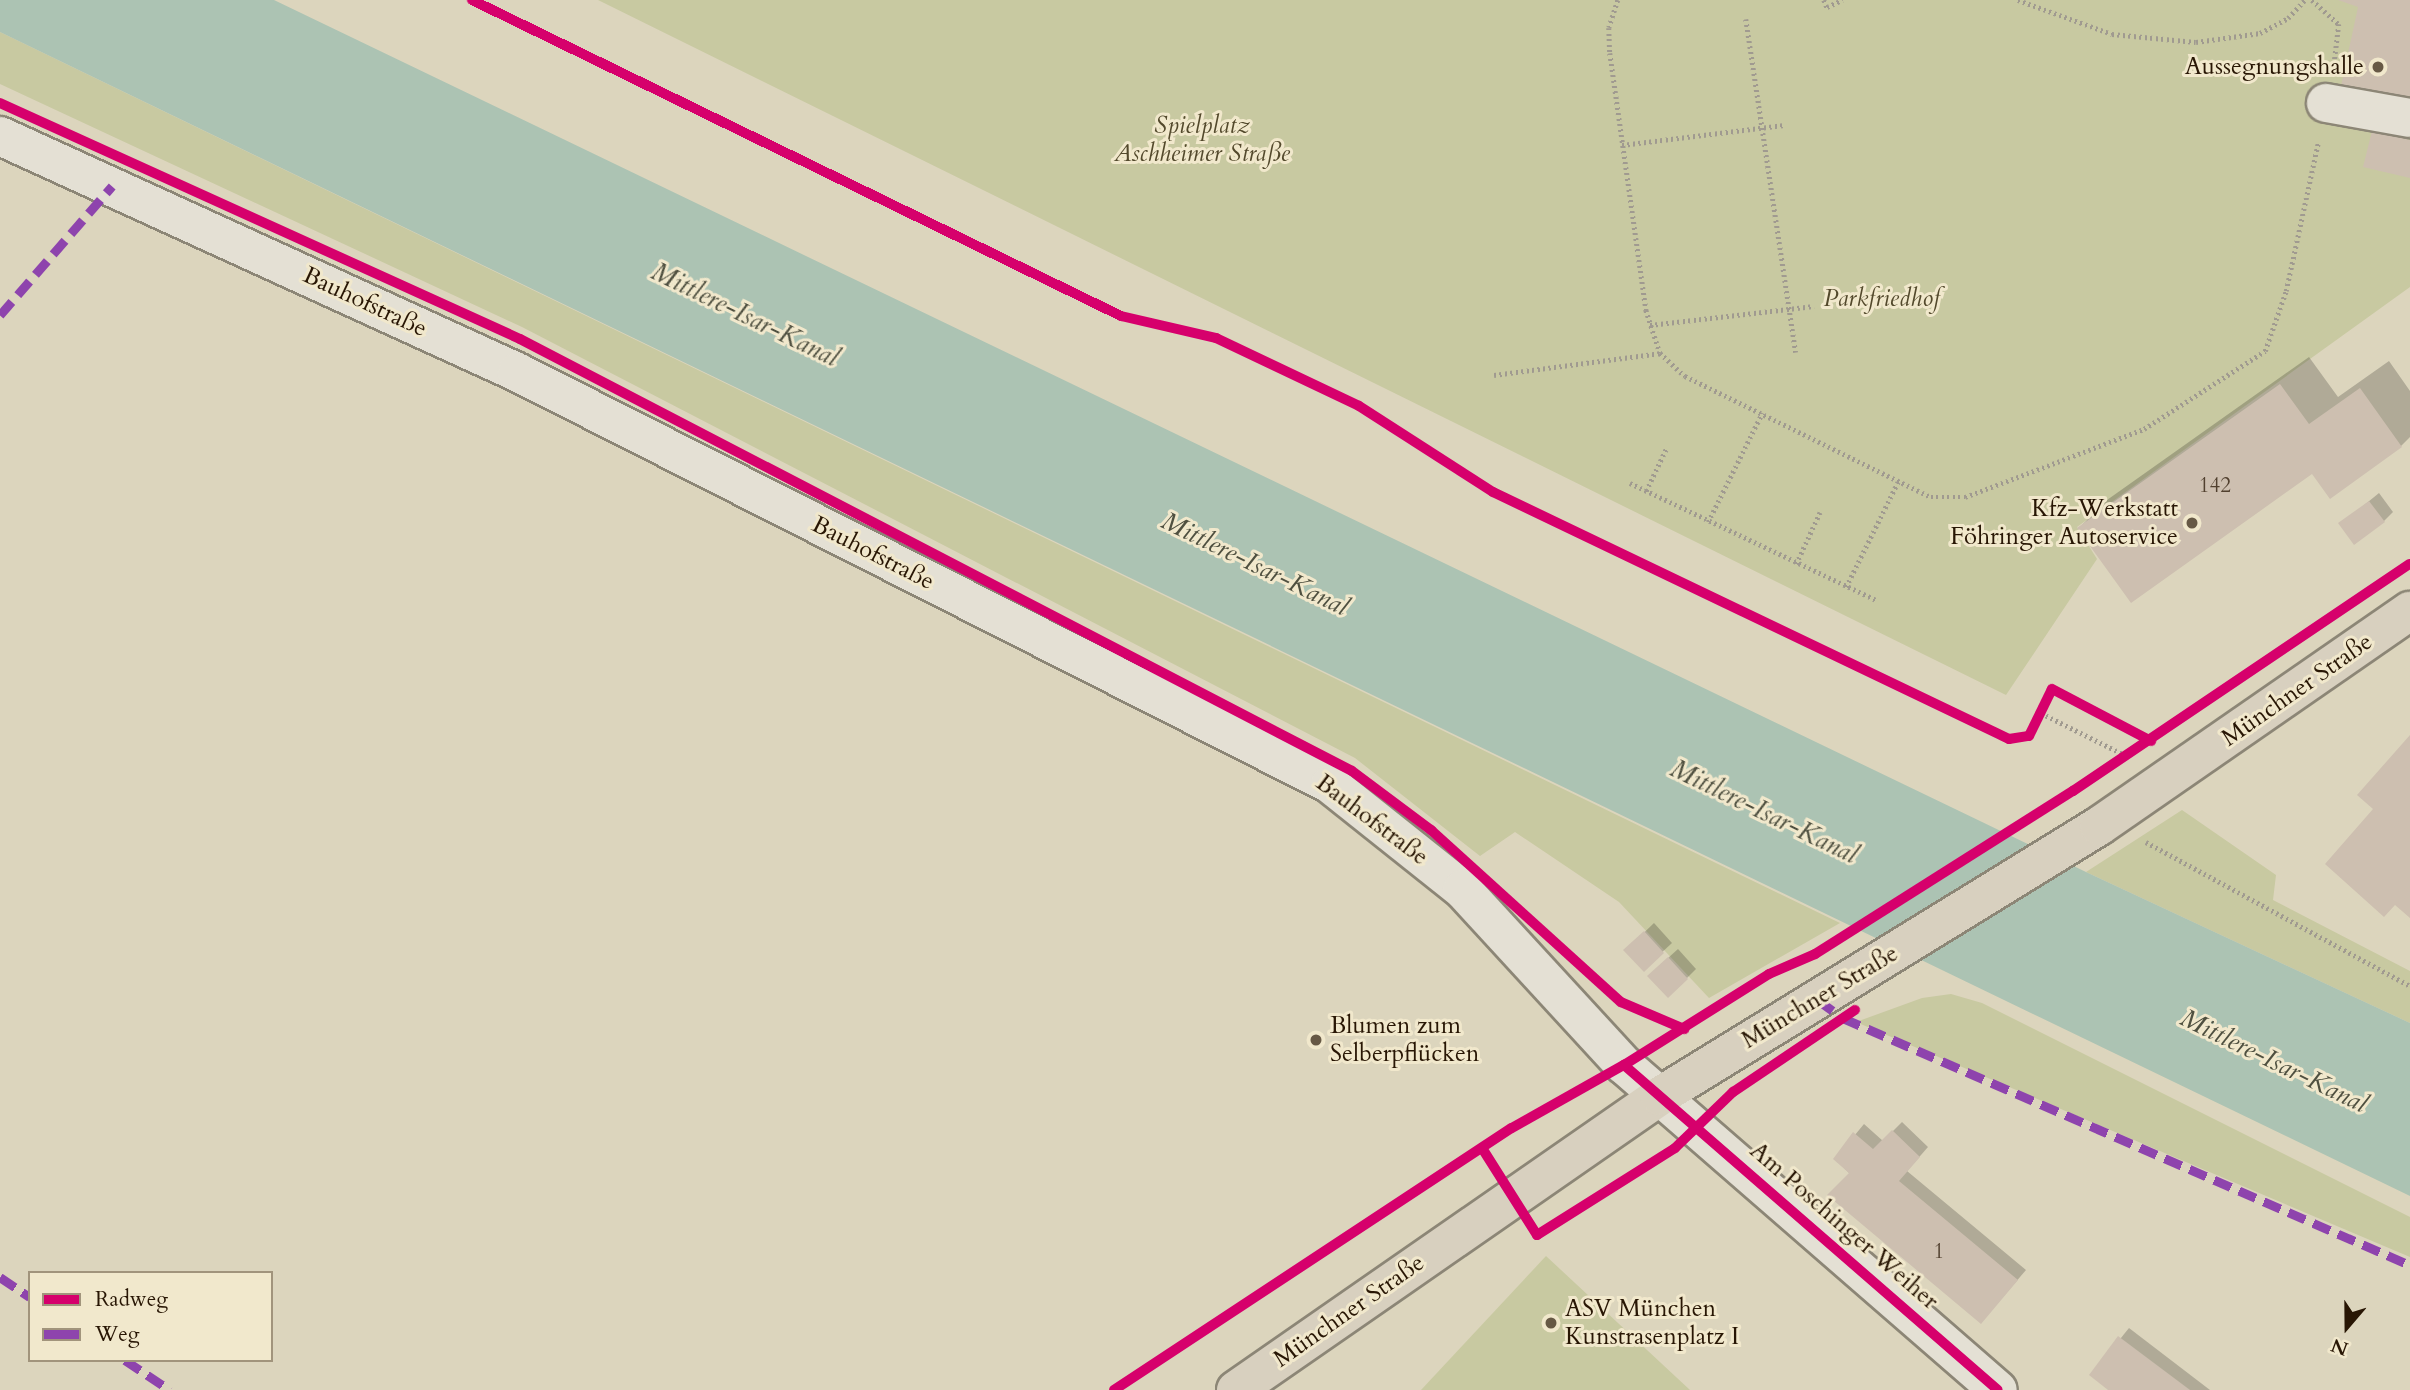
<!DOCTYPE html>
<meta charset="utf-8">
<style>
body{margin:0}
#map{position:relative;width:2410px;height:1390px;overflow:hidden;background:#dcd5bd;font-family:Cardo,serif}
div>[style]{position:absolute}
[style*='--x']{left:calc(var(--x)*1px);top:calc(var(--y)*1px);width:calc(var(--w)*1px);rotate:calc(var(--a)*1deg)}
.green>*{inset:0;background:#c8c9a1}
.water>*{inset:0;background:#acc3b3}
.shadow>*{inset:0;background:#0003}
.building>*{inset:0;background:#cdbfb0}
.path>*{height:4.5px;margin-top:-2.25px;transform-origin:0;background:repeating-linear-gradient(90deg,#a09a90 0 2px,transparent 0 5.5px)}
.roads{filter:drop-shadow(2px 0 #8c8676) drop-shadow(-2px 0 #8c8676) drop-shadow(0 2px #8c8676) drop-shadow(0 -2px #8c8676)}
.minor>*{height:38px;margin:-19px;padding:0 19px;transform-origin:19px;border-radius:19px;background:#e4e0d4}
.major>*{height:38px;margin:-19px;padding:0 19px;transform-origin:19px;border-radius:19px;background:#d8d0bf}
.quiet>*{height:9px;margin-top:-4.5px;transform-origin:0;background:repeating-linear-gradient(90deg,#8e44ad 0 18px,transparent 0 27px)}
.cycleway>*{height:10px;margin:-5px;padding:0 5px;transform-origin:5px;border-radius:5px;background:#d6006c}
.dots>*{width:19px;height:19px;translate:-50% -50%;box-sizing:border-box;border:4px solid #f1e8cc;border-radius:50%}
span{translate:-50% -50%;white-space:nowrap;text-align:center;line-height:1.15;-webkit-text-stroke:6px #f1e8cc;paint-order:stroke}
.number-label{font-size:21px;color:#51402f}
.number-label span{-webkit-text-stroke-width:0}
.poi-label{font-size:24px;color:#281604}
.right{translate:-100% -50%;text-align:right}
.left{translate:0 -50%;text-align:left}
.park-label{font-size:24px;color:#53492c;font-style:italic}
.street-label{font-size:24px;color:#281604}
.water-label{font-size:26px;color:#4f5040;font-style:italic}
.legend{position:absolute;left:28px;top:1271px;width:245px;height:91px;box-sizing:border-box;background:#f1e8cc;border:2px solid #a1947c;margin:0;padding:9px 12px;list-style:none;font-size:21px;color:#281604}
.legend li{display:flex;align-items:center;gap:14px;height:35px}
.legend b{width:35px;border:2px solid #a1947c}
.north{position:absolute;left:2312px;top:1292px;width:70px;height:70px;-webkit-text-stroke:5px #f1e8cc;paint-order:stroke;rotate:200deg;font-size:19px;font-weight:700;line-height:28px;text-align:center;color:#281604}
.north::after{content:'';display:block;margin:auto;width:24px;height:32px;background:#281604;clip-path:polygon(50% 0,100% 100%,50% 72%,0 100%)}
</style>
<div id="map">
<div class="green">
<i style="clip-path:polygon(598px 0,2410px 0,2410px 287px,2077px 527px,2097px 559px,2006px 695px)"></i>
<i style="clip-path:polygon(0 32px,1840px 923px,1709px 998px,1619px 902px,1515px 832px,1480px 856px,1355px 758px,522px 327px,0 84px)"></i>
<i style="clip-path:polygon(2182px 810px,2276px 875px,2273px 900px,2410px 971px,2410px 1023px,2086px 872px)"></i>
<i style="clip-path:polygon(1951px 994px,1982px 1003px,2410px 1217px,2410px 1257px,1856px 1022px,1922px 998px)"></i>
<i style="clip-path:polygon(1546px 1256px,1690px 1390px,1421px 1390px)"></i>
</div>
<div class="water">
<i style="clip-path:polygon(0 0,274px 0,2086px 872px,2410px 1023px,2410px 1196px,0 32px)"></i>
</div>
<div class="shadow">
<i style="clip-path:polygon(2392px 113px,2410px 117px,2410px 176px,2373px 132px)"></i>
<i style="clip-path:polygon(2309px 357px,2338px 397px,2389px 361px,2410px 391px,2410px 437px,2401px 446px,2313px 471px,2079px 528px,2107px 500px)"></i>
<i style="clip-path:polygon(2379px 493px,2393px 512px,2384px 521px,2341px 524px)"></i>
<i style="clip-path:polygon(1654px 923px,1672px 943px,1644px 969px,1626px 950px)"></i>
<i style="clip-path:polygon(1678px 949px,1696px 969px,1687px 978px,1658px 967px)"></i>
<i style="clip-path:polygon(1902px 1122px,1928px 1147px,1907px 1171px,2026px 1270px,1990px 1312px,1835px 1159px,1864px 1124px,1883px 1141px)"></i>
<i style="clip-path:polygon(2129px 1328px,2210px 1390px,2111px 1390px,2091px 1375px)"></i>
</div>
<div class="building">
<i style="clip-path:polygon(2338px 0,2410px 0,2410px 101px,2341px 86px,2358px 7px)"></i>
<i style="clip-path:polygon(2372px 131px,2410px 140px,2410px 178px,2363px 167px)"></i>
<i style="clip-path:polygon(2280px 384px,2309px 424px,2360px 388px,2402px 447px,2330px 499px,2312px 474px,2131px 603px,2077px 528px)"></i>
<i style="clip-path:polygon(2369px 501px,2385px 522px,2354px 545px,2338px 523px)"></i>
<i style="clip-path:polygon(2410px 735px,2410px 918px,2395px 905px,2384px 917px,2325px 864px,2373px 809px,2357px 795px)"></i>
<i style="clip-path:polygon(1644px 931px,1664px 953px,1644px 972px,1623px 950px)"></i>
<i style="clip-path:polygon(1668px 957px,1688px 979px,1668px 998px,1647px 976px)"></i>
<i style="clip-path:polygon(1892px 1130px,1920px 1157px,1899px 1181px,2018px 1280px,1981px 1324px,1827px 1195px,1849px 1173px,1833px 1159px,1853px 1132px,1873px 1149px)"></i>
<i style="clip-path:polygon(2118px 1336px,2190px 1390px,2108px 1390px,2089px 1375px)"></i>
</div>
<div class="path">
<i style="--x:1618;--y:0;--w:29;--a:108"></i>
<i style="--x:1609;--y:28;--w:25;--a:88"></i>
<i style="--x:1610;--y:53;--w:260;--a:82"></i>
<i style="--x:1646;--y:310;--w:45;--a:72"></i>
<i style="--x:1660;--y:353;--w:34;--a:43"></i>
<i style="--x:1685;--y:376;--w:274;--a:26.2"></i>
<i style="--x:1931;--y:497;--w:34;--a:0"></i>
<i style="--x:1965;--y:497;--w:191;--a:-20.8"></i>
<i style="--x:2144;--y:429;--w:144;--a:-32.8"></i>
<i style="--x:2265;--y:351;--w:64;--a:-70.7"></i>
<i style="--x:2286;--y:291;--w:151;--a:-77.8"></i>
<i style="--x:1824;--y:0;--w:8;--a:67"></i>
<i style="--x:1827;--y:7;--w:17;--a:-25"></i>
<i style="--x:2018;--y:0;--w:100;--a:19.9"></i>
<i style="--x:2112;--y:34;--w:84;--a:5.4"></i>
<i style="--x:2196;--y:42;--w:65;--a:-8"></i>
<i style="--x:2260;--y:33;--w:32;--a:-28"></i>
<i style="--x:2288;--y:18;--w:25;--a:-47"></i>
<i style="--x:2312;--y:0;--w:36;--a:42"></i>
<i style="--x:2339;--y:24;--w:42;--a:96.8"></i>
<i style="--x:1746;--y:19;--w:337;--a:81.5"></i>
<i style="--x:1622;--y:145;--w:164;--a:-7"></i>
<i style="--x:1650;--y:325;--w:165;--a:-6.6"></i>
<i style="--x:1494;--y:375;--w:167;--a:-7.5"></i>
<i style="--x:1630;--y:483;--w:272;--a:25.4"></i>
<i style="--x:1646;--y:491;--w:47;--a:-64.5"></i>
<i style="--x:1708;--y:522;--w:122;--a:-63.6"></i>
<i style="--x:1796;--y:564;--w:57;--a:-65.2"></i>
<i style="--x:1846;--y:587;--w:117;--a:-63.7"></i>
<i style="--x:2041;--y:713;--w:96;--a:26.6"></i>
<i style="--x:2146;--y:842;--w:301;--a:28.6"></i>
</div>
<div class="roads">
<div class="minor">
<i style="--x:2326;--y:103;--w:85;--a:10.1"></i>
<i style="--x:0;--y:136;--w:568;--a:24.54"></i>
<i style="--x:517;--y:372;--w:911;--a:26.87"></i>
<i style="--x:1330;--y:784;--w:169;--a:38.5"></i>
<i style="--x:1462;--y:889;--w:239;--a:47.4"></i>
<i style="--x:1624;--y:1065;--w:495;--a:41"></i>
</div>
<div class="major">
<i style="--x:1236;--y:1390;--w:516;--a:-34.74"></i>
<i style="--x:1660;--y:1096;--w:515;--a:-31.59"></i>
<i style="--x:2099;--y:826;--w:378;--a:-34.7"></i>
</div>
</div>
<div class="quiet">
<i style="--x:0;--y:315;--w:171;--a:-49"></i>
<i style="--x:1818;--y:1000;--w:31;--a:36"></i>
<i style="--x:1843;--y:1018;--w:618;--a:23.54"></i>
<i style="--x:0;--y:1277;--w:36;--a:34"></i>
<i style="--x:125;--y:1360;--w:54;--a:33.7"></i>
</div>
<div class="cycleway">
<i style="--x:472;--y:0;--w:722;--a:25.96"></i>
<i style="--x:1121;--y:316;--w:98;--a:13"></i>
<i style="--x:1216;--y:338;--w:158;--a:25.4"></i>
<i style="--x:1359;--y:406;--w:159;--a:32.7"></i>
<i style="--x:1493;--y:492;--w:572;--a:25.58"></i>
<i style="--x:2009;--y:739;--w:20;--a:-9"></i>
<i style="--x:2029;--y:736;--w:52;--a:-63.9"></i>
<i style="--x:2052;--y:689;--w:112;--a:27.7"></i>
<i style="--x:0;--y:103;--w:571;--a:24.41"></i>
<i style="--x:520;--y:339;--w:937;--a:27.44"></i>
<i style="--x:1352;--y:771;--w:99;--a:36.8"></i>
<i style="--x:1431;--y:830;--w:256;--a:42.2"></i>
<i style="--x:1621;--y:1002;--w:69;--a:23.2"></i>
<i style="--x:1624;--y:1065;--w:495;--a:41"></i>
<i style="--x:1482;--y:1148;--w:103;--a:57.7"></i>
<i style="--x:1537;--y:1235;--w:163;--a:-32.2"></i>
<i style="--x:1675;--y:1148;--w:81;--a:-44"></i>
<i style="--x:1733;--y:1092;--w:147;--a:-33.9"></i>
<i style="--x:1114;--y:1390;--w:476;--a:-33.4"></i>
<i style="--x:1512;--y:1128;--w:129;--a:-29.4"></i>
<i style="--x:1624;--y:1065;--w:171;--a:-32.1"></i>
<i style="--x:1769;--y:974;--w:50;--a:-23.5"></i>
<i style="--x:1815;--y:954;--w:305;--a:-32.3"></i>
<i style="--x:2073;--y:791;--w:406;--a:-34"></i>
</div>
<div class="dots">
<i style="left:2378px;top:67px;background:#675945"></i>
<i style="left:2192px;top:523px;background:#675945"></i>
<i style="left:1316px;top:1040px;background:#675945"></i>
<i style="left:1551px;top:1323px;background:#675945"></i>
</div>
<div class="number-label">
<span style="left:2215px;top:486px">142</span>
<span style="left:1939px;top:1252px">1</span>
</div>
<div class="poi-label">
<span class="right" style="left:2364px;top:67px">Aussegnungshalle</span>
<span class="right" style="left:2178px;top:523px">Kfz-Werkstatt<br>Föhringer Autoservice</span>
<span class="left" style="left:1330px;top:1040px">Blumen zum<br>Selberpflücken</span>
<span class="left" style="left:1565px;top:1323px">ASV München<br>Kunstrasenplatz I</span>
</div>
<div class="park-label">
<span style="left:1202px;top:140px">Spielplatz<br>Aschheimer Straße</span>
<span style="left:1882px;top:299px">Parkfriedhof</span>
</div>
<div class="street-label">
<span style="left:365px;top:302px;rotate:25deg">Bauhofstraße</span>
<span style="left:873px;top:553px;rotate:27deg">Bauhofstraße</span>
<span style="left:2297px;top:690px;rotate:-35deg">Münchner Straße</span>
<span style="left:1372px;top:820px;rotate:37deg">Bauhofstraße</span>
<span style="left:1820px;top:997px;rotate:-31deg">Münchner Straße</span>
<span style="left:1844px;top:1226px;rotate:41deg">Am Poschinger Weiher</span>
<span style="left:1349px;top:1311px;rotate:-35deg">Münchner Straße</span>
</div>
<div class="water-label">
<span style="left:745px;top:315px;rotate:26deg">Mittlere-Isar-Kanal</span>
<span style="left:1255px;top:564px;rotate:26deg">Mittlere-Isar-Kanal</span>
<span style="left:1764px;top:812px;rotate:26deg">Mittlere-Isar-Kanal</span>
<span style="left:2274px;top:1061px;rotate:26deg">Mittlere-Isar-Kanal</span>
</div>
<ul class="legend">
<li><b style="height:9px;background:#d6006c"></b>Radweg</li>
<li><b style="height:9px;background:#8e44ad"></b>Weg</li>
</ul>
<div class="north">N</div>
</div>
